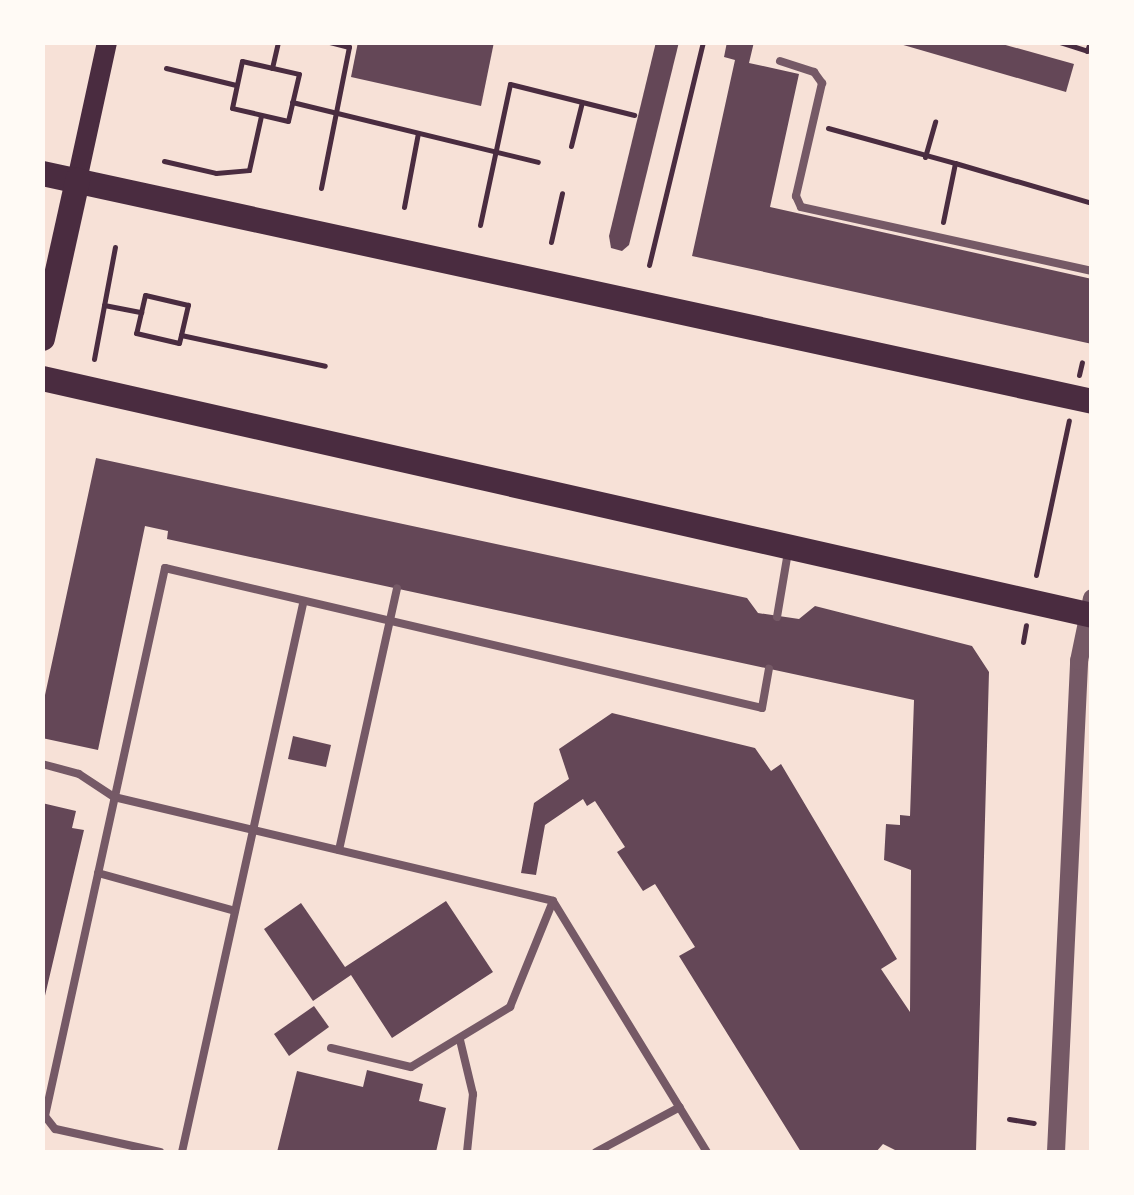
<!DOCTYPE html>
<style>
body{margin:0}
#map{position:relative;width:1134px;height:1195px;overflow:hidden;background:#f7e1d7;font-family:Overpass,sans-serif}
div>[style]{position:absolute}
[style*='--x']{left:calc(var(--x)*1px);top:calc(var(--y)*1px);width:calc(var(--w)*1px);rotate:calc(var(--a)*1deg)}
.building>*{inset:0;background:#644757}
.path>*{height:5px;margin:-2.5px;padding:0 2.5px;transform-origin:2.5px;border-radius:2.5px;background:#4a2c40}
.service>*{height:8px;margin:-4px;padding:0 4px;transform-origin:4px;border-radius:4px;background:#755966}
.tertiary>*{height:18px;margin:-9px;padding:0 9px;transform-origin:9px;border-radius:9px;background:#755966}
.secondary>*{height:20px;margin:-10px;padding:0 10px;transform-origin:10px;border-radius:10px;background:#4a2c40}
.primary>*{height:25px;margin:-12.5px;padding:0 12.5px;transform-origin:12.5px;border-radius:12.5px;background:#4a2c40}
span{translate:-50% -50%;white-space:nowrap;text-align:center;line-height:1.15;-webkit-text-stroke:10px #fffaf5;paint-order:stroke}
.frame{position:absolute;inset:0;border:45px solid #fffaf5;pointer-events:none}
</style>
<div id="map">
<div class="building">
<i style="clip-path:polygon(358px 42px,494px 42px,481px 106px,351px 77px)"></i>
<i style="clip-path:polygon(656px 42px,679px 42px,629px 245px,622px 251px,611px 248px,609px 236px)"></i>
<i style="clip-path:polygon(727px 42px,754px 42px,749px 63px,799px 74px,770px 207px,1092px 279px,1092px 344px,692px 256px,735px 60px,724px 57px)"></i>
<i style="clip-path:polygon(893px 42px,995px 42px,1074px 64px,1066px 92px)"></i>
<i style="clip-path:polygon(96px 458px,747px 598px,758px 613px,799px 619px,815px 606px,972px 646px,989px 672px,976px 1152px,899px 1152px,883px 1144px,876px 1152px,801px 1152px,679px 956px,695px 947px,655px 884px,643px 891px,617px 852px,625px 847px,595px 801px,587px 806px,583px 799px,545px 825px,536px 875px,521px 873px,534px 803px,569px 779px,559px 749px,612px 713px,755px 748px,771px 771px,781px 764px,897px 959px,881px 969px,910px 1012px,911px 870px,884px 860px,886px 824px,900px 825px,900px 815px,910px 816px,914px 700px,167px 539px,168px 531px,145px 526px,98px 750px,42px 738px,42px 709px)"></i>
<i style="clip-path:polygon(293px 736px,331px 745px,326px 767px,288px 759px)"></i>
<i style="clip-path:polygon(42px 803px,76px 811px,72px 828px,84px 830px,44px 1000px)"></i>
<i style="clip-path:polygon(446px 901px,493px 972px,392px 1038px,351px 975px,313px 1001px,264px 929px,301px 903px,345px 967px)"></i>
<i style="clip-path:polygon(314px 1006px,329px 1027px,289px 1056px,274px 1034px)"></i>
<i style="clip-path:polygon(367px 1070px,423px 1084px,419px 1101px,446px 1108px,436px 1152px,277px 1152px,297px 1071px,363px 1087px)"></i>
</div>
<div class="path">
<i style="--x:1060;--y:42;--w:28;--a:18"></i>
<i style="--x:1087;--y:51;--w:9;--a:-72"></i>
<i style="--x:242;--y:61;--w:58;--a:12.8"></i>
<i style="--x:299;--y:74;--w:48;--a:103.2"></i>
<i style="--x:288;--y:121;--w:57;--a:-166.9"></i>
<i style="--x:232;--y:108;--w:48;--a:-78"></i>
<i style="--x:166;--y:68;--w:72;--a:13.7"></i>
<i style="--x:272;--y:68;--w:27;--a:-77"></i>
<i style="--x:292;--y:102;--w:253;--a:13.7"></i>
<i style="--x:828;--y:128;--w:132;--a:15.4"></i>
<i style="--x:571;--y:146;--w:45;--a:-76"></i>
<i style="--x:925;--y:157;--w:37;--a:-74"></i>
<i style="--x:164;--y:161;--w:53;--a:13"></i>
<i style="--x:216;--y:173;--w:33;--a:-5"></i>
<i style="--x:249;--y:170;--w:55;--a:-77.5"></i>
<i style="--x:321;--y:188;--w:144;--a:-78.8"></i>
<i style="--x:349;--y:47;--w:21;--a:-166"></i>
<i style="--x:404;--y:207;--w:75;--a:-79.3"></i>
<i style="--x:943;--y:222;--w:60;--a:-78.5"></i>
<i style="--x:955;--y:163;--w:143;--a:16.3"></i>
<i style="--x:480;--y:225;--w:144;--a:-78"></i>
<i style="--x:510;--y:84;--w:128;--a:14"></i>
<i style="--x:551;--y:242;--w:50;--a:-77.3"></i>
<i style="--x:649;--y:265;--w:229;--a:-76.4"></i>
<i style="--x:104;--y:305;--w:38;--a:11"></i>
<i style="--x:181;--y:335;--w:31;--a:-77"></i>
<i style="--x:188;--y:305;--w:44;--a:-166.9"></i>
<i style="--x:145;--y:295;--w:39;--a:103"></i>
<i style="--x:136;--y:333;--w:44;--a:13.1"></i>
<i style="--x:179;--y:343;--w:8;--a:-76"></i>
<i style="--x:181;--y:335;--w:147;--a:12.1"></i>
<i style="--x:94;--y:359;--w:114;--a:-79.4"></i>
<i style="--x:1079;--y:375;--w:13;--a:-77"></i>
<i style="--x:1036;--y:575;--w:158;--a:-78"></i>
<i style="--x:1023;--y:642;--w:17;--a:-80"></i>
<i style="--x:1009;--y:1119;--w:25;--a:9"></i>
</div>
<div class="service">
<i style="--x:780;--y:61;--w:36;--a:18"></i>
<i style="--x:814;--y:72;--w:14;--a:54"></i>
<i style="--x:822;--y:83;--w:116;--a:103"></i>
<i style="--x:796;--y:196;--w:12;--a:66"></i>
<i style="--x:801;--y:207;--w:298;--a:12.4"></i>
<i style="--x:777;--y:617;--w:66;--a:-80.4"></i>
<i style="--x:42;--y:764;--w:38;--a:15"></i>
<i style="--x:79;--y:774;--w:42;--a:33.3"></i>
<i style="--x:114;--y:797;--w:451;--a:13.3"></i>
<i style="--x:553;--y:901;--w:294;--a:58.5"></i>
<i style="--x:339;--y:850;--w:268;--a:-77.5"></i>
<i style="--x:98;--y:873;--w:142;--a:15.5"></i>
<i style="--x:460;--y:1040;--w:56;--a:76.5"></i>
<i style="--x:473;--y:1094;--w:58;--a:95.9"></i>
<i style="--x:331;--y:1048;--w:82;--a:13.4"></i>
<i style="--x:411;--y:1067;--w:116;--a:-31.2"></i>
<i style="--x:510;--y:1007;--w:114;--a:-67.9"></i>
<i style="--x:160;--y:1152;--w:107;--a:-167.6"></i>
<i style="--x:55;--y:1129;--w:16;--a:-128"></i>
<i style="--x:45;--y:1116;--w:561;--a:-77.65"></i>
<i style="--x:165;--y:568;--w:613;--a:13.2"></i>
<i style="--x:762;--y:708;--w:40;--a:-80"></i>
<i style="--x:182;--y:1152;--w:561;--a:-77.55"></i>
<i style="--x:596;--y:1152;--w:95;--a:-28.2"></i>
</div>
<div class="tertiary">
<i style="--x:1056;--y:1152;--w:492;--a:-87.3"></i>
<i style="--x:1079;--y:661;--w:64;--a:-78.3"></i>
</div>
<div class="secondary">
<i style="--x:77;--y:180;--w:141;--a:-77.7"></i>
</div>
<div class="primary">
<i style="--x:42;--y:173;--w:1074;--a:12.25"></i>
<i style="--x:42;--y:338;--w:162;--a:-77.5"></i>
<i style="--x:42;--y:378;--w:1076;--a:12.72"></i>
</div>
<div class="frame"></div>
</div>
